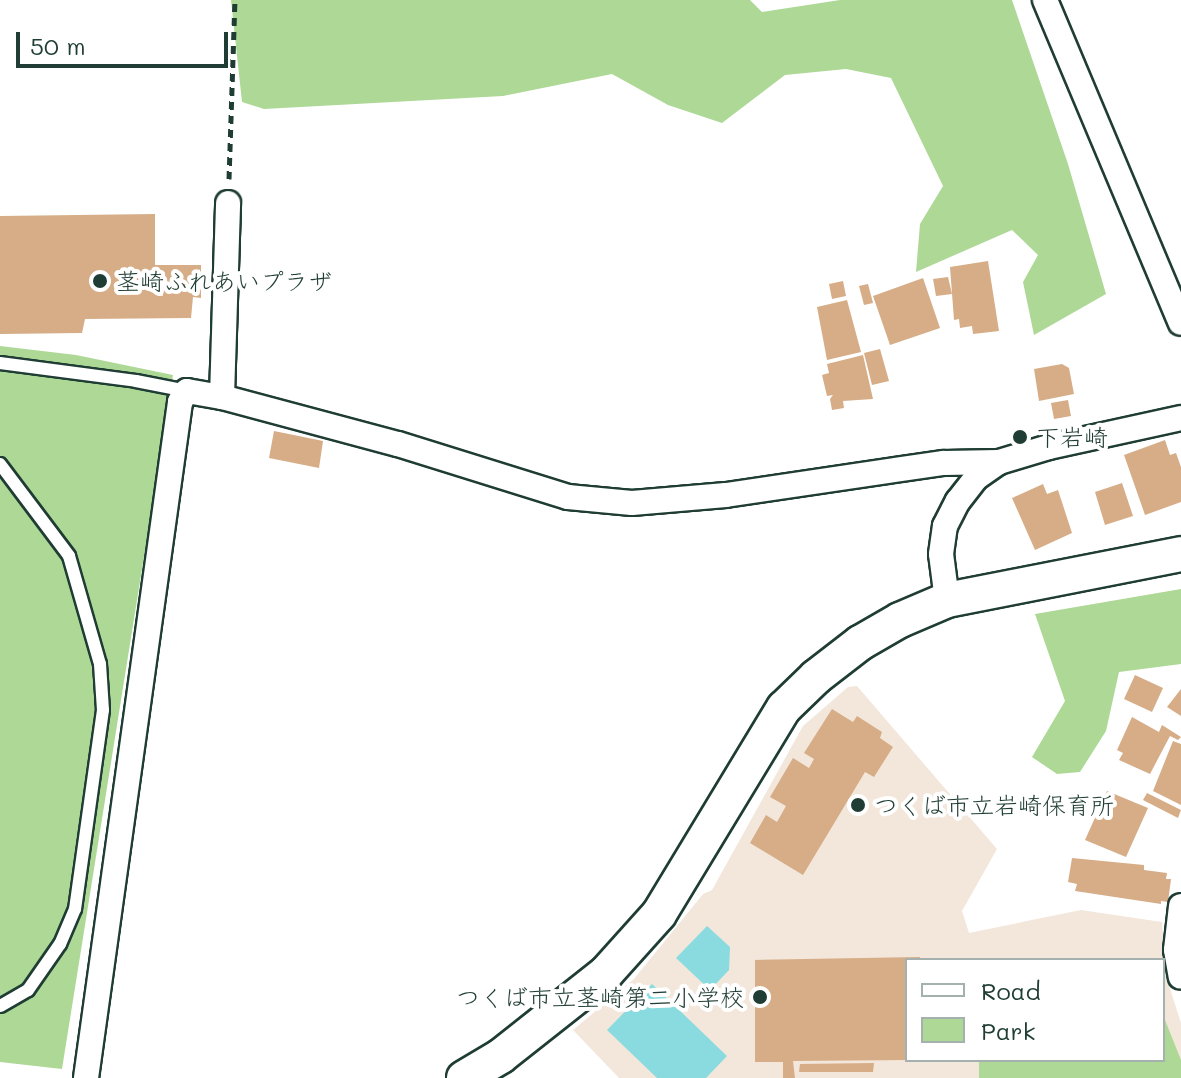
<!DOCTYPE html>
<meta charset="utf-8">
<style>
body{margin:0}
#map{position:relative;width:1181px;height:1078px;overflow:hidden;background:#fff;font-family:Mali,"Klee One",sans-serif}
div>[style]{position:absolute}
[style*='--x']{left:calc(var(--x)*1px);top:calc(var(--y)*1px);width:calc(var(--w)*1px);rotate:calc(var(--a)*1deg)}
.built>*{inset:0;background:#f3e6db}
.green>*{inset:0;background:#aed896}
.water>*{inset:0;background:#89dbe0}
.building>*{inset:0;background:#d6ad87}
.path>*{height:5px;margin-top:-2.5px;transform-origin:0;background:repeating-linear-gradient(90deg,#1f3d34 0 8px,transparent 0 14px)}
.roads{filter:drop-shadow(2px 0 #1f3d34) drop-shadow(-2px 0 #1f3d34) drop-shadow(0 2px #1f3d34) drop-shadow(0 -2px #1f3d34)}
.lane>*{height:12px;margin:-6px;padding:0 6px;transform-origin:6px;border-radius:6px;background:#fff}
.street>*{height:24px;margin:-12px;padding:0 12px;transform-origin:12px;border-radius:12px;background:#fff}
.secondary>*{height:34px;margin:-17px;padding:0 17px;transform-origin:17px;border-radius:17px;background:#fff}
.dots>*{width:22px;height:22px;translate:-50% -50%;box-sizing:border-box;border:4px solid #fff;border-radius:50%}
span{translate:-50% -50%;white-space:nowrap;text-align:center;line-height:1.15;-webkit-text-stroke:8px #fff;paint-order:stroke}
.poi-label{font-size:24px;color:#1f3d34}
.left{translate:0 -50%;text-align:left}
.right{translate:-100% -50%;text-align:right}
.legend{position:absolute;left:905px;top:958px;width:260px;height:104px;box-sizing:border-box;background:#fff;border:2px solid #a5b1ae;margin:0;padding:10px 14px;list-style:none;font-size:24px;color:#1f3d34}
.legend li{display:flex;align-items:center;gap:16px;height:40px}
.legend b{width:40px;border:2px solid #a5b1ae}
.scale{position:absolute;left:16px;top:32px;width:212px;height:36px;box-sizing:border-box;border:4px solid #1f3d34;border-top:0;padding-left:10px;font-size:24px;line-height:28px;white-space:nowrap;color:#1f3d34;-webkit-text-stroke:6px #fff;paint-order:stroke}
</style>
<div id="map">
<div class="built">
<i style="clip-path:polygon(evenodd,857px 686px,997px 849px,962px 911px,969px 933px,1081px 910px,1162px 922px,1166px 976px,1181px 1023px,1181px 1078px,619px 1078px,573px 1030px,634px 979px,703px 894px,712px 890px,803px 726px,848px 687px,857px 686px,907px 960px,1163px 960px,1163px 1060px,907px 1060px,907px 960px)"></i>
</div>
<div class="green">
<i style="clip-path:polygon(231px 0,750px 0,762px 12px,840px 0,1012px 0,1068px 164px,1106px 294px,1034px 335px,1023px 282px,1038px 255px,1012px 230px,916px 272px,920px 224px,943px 186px,891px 78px,846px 69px,785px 75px,722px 123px,668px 105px,612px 74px,503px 96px,264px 109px,242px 102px)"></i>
<i style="clip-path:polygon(0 346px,76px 355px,173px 375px,62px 1069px,0 1062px)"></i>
<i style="clip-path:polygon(1181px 589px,1181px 664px,1119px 672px,1106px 731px,1080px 772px,1057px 774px,1032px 757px,1065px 701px,1035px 614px)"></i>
<i style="clip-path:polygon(1163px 1015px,1181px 1060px,1181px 1078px,979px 1078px,979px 1060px,1163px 1060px)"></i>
</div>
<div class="water">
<i style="clip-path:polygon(707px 926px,730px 947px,729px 970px,710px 990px,676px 958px)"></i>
<i style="clip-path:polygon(652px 984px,727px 1056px,706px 1078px,657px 1078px,607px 1030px)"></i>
</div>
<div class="building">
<i style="clip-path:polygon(155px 214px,155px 265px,201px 265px,201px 298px,193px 297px,191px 318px,85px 319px,82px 333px,0 334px,0 216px)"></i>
<i style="clip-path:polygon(988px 261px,999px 331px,973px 334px,972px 326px,960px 328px,959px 319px,954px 320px,950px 267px)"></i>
<i style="clip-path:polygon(948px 277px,952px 294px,936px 296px,933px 279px)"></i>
<i style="clip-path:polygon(923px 278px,940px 328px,890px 345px,873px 296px)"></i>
<i style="clip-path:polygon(843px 281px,846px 296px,832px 299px,829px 284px)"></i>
<i style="clip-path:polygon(868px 284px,873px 303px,864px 305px,859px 286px)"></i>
<i style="clip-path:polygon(847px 300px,861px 352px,827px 360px,817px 307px)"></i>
<i style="clip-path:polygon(880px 349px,889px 381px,872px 385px,864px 353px)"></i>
<i style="clip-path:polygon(863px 355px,873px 399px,843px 401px,844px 408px,832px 410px,830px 399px,833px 395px,827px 396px,822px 375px,829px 373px,827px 364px)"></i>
<i style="clip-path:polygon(1062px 364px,1069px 368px,1074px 394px,1039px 401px,1034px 369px)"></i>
<i style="clip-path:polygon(1068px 400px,1071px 416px,1054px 419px,1051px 403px)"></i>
<i style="clip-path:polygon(274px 431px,323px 441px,319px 468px,269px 458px)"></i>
<i style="clip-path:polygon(1165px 440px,1170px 455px,1176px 453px,1181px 467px,1181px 502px,1145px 515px,1124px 455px)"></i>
<i style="clip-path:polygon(1122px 483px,1133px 516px,1105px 525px,1095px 492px)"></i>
<i style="clip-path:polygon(1043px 484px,1047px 494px,1058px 490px,1072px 533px,1035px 550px,1012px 498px)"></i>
<i style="clip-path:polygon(1135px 675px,1163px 688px,1152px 712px,1124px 699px)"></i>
<i style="clip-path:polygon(1181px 689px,1181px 716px,1167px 707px)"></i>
<i style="clip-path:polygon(832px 709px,853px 722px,857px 716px,882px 732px,880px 738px,893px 747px,874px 777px,865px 772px,803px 875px,750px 843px,766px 815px,777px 822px,786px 806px,770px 797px,793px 758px,809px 768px,814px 759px,804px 753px)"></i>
<i style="clip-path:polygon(1132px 717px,1159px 732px,1162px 725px,1181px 737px,1178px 740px,1170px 736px,1150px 774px,1119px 760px,1123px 753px,1117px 750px)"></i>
<i style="clip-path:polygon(1173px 741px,1181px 744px,1181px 805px,1153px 791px)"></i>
<i style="clip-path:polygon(1107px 791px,1148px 808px,1126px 857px,1085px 840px)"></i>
<i style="clip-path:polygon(1147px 793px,1181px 810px,1178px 818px,1143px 800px)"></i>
<i style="clip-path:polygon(1072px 858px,1144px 865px,1144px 870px,1167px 873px,1166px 879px,1171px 879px,1168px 902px,1161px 901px,1161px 904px,1075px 891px,1077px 884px,1068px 882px)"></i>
<i style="clip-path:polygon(920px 957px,920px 960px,907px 960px,907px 1060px,793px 1061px,795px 1078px,783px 1078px,783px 1062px,755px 1062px,755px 960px)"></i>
<i style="clip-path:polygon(874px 1063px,873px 1072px,799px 1072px,800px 1064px)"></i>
</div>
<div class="path">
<i style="--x:229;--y:179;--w:179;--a:-88.1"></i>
</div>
<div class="roads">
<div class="lane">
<i style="--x:0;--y:363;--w:137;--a:7.5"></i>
<i style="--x:136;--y:381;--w:52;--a:11.1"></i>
<i style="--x:0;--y:464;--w:115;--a:53.1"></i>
<i style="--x:69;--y:556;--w:112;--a:74"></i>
<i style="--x:100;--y:664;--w:46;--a:86.3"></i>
<i style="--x:103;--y:710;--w:201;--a:98"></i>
<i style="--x:75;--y:909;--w:38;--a:113"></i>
<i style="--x:60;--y:944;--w:56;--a:124.8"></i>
<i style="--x:28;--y:990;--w:32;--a:150"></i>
</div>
<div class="street">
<i style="--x:1045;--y:0;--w:350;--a:67.2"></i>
<i style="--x:222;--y:397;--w:194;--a:-88.2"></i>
<i style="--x:947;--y:600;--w:46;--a:-97.4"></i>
<i style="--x:941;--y:554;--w:28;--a:-82"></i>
<i style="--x:945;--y:526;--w:28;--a:-63"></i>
<i style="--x:958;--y:501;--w:29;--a:-52"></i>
<i style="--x:976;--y:478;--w:28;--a:-35"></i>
<i style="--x:999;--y:462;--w:52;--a:-16.7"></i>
<i style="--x:1049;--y:447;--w:135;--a:-12.4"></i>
<i style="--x:1181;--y:906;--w:44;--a:96.5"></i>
<i style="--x:1176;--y:950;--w:27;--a:80"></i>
<i style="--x:86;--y:1078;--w:683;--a:-82.08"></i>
<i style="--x:180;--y:402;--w:13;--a:-58"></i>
<i style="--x:187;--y:391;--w:36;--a:10"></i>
<i style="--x:222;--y:397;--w:182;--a:15"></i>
<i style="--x:398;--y:444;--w:178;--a:17.3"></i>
<i style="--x:568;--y:497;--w:64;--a:5.4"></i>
<i style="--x:632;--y:503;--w:94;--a:-4.9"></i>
<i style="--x:726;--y:495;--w:220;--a:-8.4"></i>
<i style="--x:944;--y:463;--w:55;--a:-1"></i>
</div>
<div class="secondary">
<i style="--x:464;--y:1078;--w:43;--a:-30.7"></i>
<i style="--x:501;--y:1056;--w:134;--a:-38.3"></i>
<i style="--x:606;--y:973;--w:79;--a:-48.1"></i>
<i style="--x:659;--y:914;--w:241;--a:-58.8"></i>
<i style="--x:784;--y:708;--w:45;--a:-44.1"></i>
<i style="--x:816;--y:677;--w:56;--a:-37.7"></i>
<i style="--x:860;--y:643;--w:46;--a:-29.9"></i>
<i style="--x:900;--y:620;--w:51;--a:-23.1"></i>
<i style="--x:947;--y:600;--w:238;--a:-11.1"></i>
</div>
</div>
<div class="dots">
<i style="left:100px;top:281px;background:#1f3d34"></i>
<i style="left:1020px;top:437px;background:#1f3d34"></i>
<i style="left:858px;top:805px;background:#1f3d34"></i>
<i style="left:760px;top:997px;background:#1f3d34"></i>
</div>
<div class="poi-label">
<span class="left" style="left:116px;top:281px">茎崎ふれあいプラザ</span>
<span class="left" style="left:1036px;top:437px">下岩崎</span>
<span class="left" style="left:874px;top:805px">つくば市立岩崎保育所</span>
<span class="right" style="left:744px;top:997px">つくば市立茎崎第二小学校</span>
</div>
<ul class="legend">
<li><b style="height:10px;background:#fff"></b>Road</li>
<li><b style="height:22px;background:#aed896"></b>Park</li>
</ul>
<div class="scale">50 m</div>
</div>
